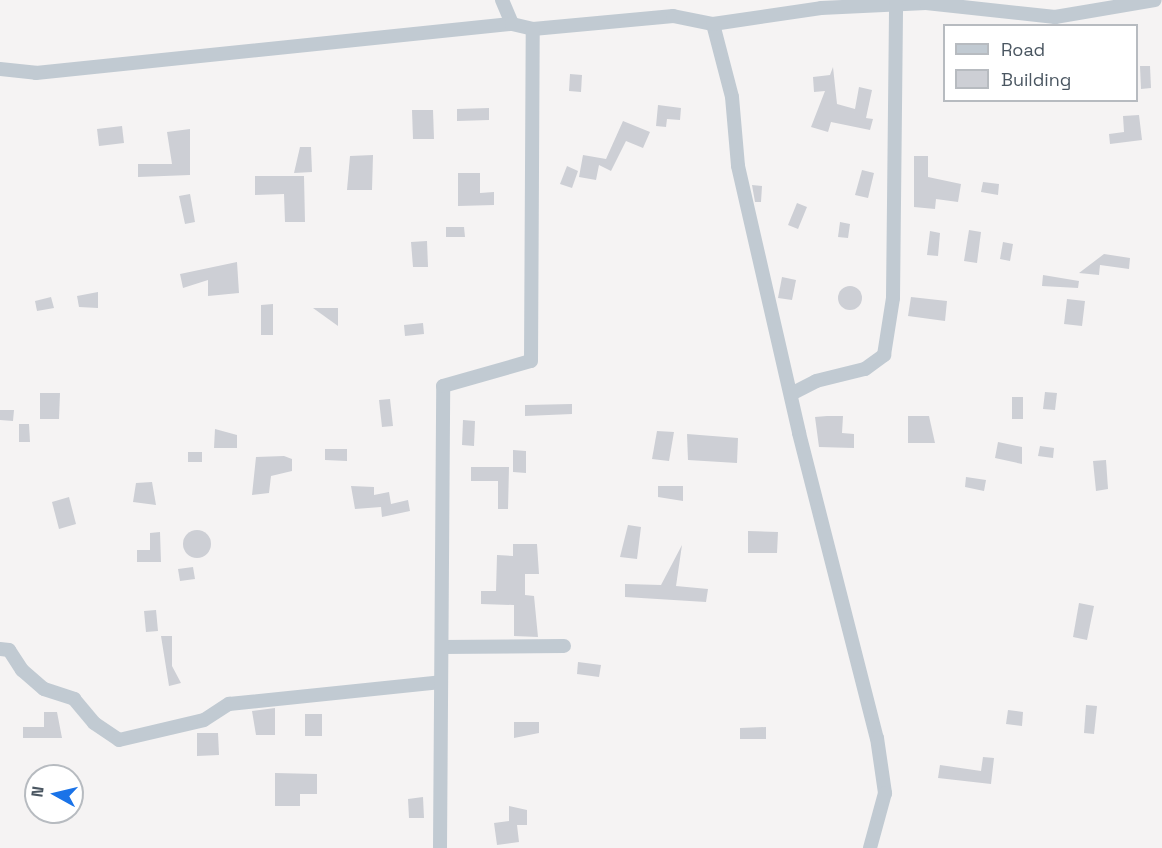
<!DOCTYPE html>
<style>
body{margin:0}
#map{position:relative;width:1162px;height:848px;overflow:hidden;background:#f5f3f3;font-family:"Space Grotesk",sans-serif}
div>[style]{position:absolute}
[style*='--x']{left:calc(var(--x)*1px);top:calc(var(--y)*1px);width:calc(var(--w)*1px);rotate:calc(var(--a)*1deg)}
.building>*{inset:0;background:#cdcfd5}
.round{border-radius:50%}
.minor>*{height:14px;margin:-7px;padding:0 7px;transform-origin:7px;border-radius:7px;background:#c1cad2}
span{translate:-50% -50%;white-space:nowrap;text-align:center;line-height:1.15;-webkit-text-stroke:4.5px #fff;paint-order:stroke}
.legend{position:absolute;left:943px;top:24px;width:195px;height:78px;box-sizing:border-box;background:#fff;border:2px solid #b7bbc0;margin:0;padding:8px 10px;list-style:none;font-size:18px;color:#4a5661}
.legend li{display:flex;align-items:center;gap:12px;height:30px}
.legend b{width:30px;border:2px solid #b7bbc0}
.north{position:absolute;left:24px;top:764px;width:60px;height:60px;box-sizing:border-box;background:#fff;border:2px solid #b7bbc0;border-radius:50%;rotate:278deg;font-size:16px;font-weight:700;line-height:24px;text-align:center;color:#4a5661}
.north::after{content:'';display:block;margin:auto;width:21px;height:27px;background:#1a73e8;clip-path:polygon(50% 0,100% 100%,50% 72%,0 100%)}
</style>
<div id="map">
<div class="building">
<i style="clip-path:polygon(1140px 66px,1150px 66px,1151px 88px,1141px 89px)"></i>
<i style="clip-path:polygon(833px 67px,837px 104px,855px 109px,859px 87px,872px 90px,866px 118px,873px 119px,870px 130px,831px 122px,828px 132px,811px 127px,825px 91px,814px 92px,813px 77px,830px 75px)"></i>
<i style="clip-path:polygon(570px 74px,582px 75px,581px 92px,569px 91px)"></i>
<i style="clip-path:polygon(658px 105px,681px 108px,680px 120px,667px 119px,666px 127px,656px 126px)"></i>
<i style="clip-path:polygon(489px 108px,489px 120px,457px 121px,457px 109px)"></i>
<i style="clip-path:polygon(412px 110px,433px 110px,434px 139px,413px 139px)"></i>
<i style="clip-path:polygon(1139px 115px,1142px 140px,1110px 144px,1109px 134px,1124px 132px,1123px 116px)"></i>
<i style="clip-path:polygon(623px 121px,650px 132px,643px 148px,626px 141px,611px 171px,599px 165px,596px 180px,579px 177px,583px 155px,606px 159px)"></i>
<i style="clip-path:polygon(122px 126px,124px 143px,99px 146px,97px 129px)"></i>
<i style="clip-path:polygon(190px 129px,190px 175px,138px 177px,138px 164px,172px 164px,167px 132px)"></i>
<i style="clip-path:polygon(300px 147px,311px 147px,312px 172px,294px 173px)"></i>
<i style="clip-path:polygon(373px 155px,372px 190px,347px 190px,350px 156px)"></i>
<i style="clip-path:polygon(914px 156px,928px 156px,928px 177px,961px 184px,958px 202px,936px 199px,935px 209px,914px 207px)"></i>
<i style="clip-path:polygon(567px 166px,578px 171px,572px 188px,560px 184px)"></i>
<i style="clip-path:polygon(862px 170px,874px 173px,868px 198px,855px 195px)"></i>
<i style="clip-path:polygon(458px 173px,480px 173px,480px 193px,494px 192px,494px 205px,458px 206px)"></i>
<i style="clip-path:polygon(255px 176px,304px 176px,305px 222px,285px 222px,284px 194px,255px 195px)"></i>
<i style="clip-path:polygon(983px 182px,999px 184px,998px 195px,981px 192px)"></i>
<i style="clip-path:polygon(752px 185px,762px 186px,761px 202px,755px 202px)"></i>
<i style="clip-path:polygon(190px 194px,195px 222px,185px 224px,179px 196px)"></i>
<i style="clip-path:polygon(797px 203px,807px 207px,798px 229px,788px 225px)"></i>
<i style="clip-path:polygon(840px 222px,850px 224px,848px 238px,838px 237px)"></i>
<i style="clip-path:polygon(446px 227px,464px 227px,465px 237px,446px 237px)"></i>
<i style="clip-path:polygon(969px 230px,981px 232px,977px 263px,964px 261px)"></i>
<i style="clip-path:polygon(930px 231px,940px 233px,938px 256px,927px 255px)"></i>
<i style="clip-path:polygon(427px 241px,428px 267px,413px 267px,411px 242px)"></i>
<i style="clip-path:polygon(1003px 242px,1013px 244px,1010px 261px,1000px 259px)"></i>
<i style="clip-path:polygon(1104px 254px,1130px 258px,1129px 269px,1100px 265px,1099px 275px,1079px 273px)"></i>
<i style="clip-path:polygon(237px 262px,239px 293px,208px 296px,208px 280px,183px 288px,180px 274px)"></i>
<i style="clip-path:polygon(1043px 275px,1079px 281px,1078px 288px,1042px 286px)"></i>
<i style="clip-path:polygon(782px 277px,796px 280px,792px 300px,778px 298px)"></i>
<i class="round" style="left:838px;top:286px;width:24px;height:24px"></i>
<i style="clip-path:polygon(98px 292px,98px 308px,79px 307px,77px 296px)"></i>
<i style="clip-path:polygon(51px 297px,54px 308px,37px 311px,35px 301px)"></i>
<i style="clip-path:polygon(911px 297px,947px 301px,945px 321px,908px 316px)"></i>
<i style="clip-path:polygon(1067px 299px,1085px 301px,1082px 326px,1064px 324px)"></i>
<i style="clip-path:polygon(273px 304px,273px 335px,261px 335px,261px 305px)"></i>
<i style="clip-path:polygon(313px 308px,338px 308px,338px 326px)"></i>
<i style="clip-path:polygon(423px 323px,424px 334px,405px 336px,404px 325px)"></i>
<i style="clip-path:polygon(1045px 392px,1057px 393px,1055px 410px,1043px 409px)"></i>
<i style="clip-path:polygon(40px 393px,60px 393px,59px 419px,40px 419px)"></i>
<i style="clip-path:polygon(1012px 397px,1023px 397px,1023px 419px,1012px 419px)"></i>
<i style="clip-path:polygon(390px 399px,393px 426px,382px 427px,379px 400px)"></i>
<i style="clip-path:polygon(572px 404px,572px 414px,525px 416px,525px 405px)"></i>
<i style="clip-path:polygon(0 410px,14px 410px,13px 421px,0 420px)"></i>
<i style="clip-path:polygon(827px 416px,843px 416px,842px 433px,854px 434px,854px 448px,819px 447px,815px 417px)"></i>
<i style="clip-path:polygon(908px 416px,929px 416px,935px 443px,908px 443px)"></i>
<i style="clip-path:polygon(463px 420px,475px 421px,474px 446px,462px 445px)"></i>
<i style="clip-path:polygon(19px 424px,29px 424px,30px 442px,19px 442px)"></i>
<i style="clip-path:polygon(215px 429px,237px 435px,237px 448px,214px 448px)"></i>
<i style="clip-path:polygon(657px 431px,674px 432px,669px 461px,652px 459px)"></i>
<i style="clip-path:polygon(687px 434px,738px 438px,737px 463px,688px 460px)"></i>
<i style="clip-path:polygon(998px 442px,1022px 447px,1022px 464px,995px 458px)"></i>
<i style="clip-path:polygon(1040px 446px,1054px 448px,1053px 458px,1038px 456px)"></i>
<i style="clip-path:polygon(325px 449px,347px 449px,347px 461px,325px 460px)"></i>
<i style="clip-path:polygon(513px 450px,526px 451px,526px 473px,513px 472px)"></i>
<i style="clip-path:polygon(188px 452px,202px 452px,202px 462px,188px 462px)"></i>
<i style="clip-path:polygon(284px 456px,292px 459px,292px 471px,271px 476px,269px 493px,252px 495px,256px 457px)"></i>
<i style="clip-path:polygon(1106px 460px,1108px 489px,1096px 491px,1093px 461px)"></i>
<i style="clip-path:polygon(471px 467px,509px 467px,508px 509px,498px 509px,498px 481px,471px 481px)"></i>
<i style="clip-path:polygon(966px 477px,986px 480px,984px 491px,965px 487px)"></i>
<i style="clip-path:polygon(152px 482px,156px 505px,133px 502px,136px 483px)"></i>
<i style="clip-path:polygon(351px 486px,374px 487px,374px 495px,389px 492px,391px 504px,408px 500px,410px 511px,382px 517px,381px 507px,355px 509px)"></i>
<i style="clip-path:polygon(658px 486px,683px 486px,683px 501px,658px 497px)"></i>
<i style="clip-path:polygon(69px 497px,76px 524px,59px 529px,52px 502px)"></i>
<i style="clip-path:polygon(628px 525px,641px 527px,637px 559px,620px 557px)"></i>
<i class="round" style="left:183px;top:530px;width:28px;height:28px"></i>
<i style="clip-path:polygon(748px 531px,778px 532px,777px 553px,748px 553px)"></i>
<i style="clip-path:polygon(160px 532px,161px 562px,137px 562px,137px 550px,150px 550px,150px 533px)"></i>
<i style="clip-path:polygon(513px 544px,537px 544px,539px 574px,525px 574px,525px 595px,534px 596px,538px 637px,514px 636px,514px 605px,481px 604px,481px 591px,496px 591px,497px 555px,513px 556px)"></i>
<i style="clip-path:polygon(682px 545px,676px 586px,708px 589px,706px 602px,625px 597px,625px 584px,661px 585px)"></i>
<i style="clip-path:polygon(193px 567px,195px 579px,180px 581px,178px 569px)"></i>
<i style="clip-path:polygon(1079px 603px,1094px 606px,1087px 640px,1073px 637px)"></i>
<i style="clip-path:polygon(156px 610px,158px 631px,146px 632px,144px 611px)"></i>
<i style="clip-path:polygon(161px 636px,172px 636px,172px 666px,181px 683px,169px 686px)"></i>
<i style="clip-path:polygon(578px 662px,601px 665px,599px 677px,577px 674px)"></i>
<i style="clip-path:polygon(1086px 705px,1097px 706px,1094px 734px,1084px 733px)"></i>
<i style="clip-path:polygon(275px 708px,275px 735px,256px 735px,252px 711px)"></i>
<i style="clip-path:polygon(1008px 710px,1023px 712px,1022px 726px,1006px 724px)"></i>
<i style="clip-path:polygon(44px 712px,57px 712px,62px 738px,23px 738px,23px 727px,44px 727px)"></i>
<i style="clip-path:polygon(305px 714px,322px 714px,322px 736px,305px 736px)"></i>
<i style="clip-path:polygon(514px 722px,539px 722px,539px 733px,514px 738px)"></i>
<i style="clip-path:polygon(766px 727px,766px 739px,740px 739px,740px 728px)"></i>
<i style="clip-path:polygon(197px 733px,218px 733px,219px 755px,197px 756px)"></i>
<i style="clip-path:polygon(983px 757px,994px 758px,991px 784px,938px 778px,940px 765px,981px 771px)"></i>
<i style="clip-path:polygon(275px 773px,317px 774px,317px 794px,300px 794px,300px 806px,275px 806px)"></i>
<i style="clip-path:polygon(423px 797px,424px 818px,409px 818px,408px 799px)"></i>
<i style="clip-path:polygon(509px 806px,527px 810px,527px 825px,517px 825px,519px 842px,497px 845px,494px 823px,509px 821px)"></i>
</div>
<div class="minor">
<i style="--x:502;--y:0;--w:26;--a:67"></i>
<i style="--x:713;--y:24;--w:75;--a:75.4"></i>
<i style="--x:732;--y:97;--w:69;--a:85"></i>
<i style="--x:738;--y:166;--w:274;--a:77.1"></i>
<i style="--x:799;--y:433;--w:315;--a:75.7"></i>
<i style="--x:877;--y:738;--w:56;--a:81.7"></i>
<i style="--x:885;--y:793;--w:57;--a:105.3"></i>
<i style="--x:0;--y:69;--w:36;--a:6"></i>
<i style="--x:36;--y:73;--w:479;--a:-5.9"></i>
<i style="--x:512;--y:24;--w:22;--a:13"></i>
<i style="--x:533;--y:29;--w:141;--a:-5.3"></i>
<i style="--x:673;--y:16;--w:41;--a:11.3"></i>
<i style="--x:713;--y:24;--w:109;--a:-8.4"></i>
<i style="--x:821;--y:8;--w:105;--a:-2.7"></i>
<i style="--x:926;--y:3;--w:130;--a:6.2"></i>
<i style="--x:1055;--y:17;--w:101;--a:-9.6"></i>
<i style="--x:791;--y:394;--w:28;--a:-27"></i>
<i style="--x:816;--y:381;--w:50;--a:-13.8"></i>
<i style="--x:865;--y:369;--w:24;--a:-36"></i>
<i style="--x:884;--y:355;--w:58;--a:-81"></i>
<i style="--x:893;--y:298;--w:294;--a:-89.4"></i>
<i style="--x:442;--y:647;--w:122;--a:-0.5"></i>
<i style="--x:0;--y:649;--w:9;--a:6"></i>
<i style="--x:9;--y:650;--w:24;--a:57"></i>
<i style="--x:22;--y:670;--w:29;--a:41"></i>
<i style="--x:44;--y:689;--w:32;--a:18"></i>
<i style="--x:74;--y:699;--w:31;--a:50"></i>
<i style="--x:94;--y:723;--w:30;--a:34"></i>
<i style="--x:119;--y:740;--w:87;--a:-13.2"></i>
<i style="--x:204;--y:720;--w:30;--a:-33"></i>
<i style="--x:229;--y:704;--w:213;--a:-5.9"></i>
<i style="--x:440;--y:848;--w:462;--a:-89.6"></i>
<i style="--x:443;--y:386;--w:91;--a:-15.9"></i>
<i style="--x:531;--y:361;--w:332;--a:-89.7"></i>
</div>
<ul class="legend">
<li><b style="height:8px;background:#c1cad2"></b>Road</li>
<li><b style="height:16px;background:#cdcfd5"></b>Building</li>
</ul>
<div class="north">N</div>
</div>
